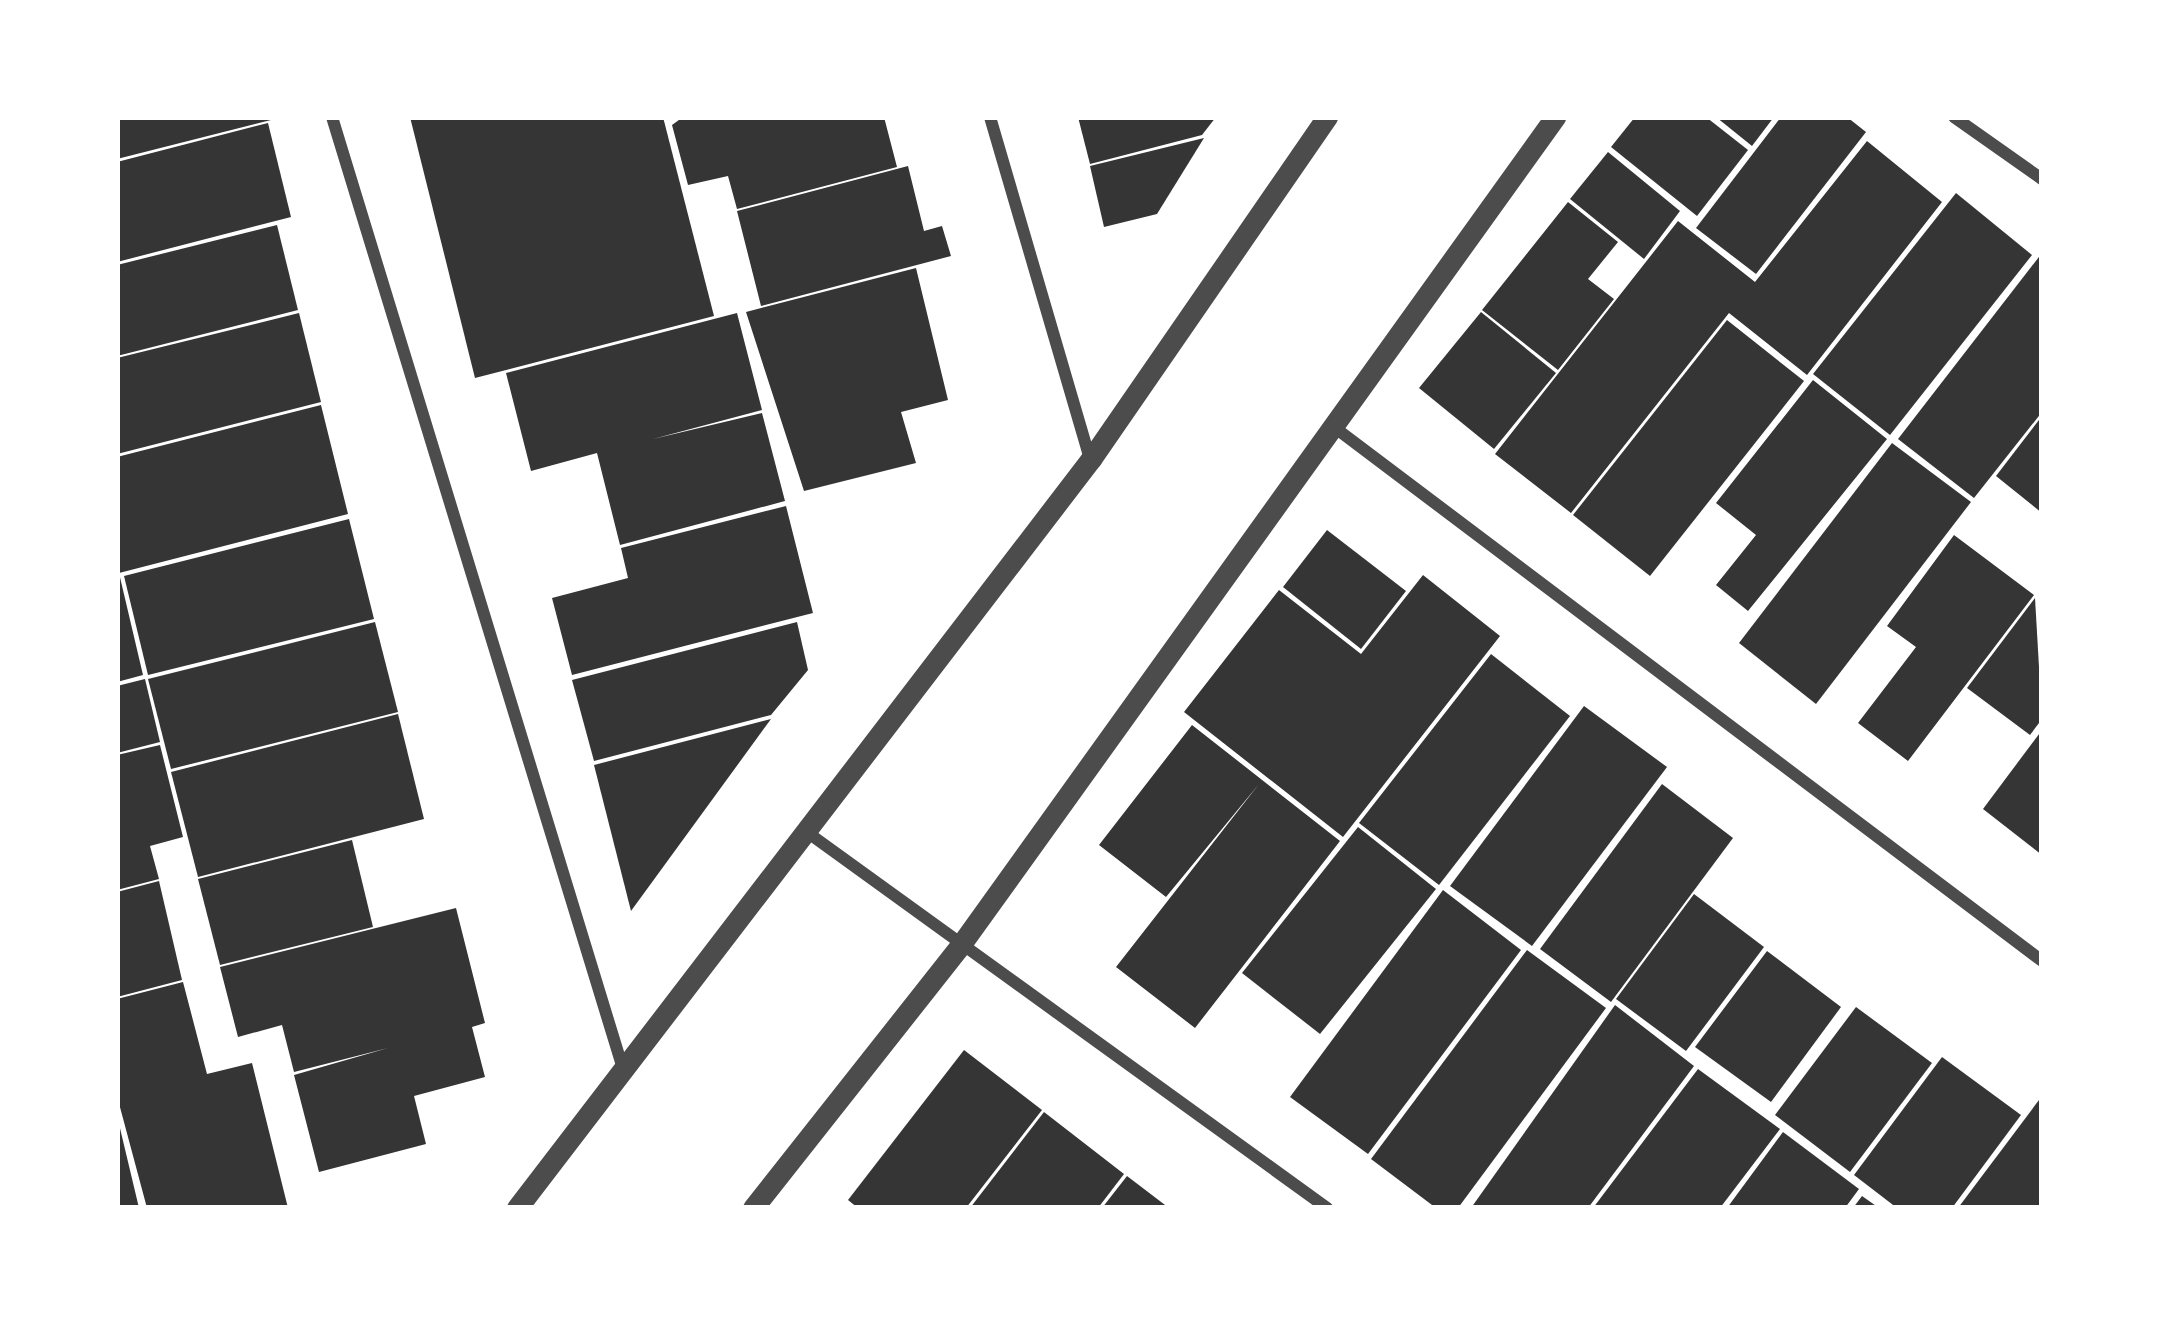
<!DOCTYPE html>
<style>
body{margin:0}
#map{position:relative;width:2159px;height:1325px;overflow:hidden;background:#fff;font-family:"Open Sans",sans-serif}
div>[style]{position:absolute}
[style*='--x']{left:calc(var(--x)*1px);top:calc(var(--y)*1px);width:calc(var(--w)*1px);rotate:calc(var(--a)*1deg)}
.building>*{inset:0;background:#353535}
.minor>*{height:12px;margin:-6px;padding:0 6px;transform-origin:6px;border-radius:6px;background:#4c4c4c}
.tertiary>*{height:21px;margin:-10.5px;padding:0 10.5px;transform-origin:10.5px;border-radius:10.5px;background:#4c4c4c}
span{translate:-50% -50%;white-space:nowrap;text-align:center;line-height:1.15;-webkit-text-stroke:9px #fff;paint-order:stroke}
.frame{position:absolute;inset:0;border:120px solid #fff;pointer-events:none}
</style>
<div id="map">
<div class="building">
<i style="clip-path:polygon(117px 117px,275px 117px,275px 119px,117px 159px)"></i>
<i style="clip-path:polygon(410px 117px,663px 117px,714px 316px,475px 378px)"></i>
<i style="clip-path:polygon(683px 117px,884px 117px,897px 167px,737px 209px,728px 176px,688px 185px,672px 125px)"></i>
<i style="clip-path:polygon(1078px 117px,1216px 117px,1202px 135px,1090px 164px)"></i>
<i style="clip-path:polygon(1635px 117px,1706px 117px,1748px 150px,1697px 216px,1611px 147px)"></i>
<i style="clip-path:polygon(1716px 117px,1774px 117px,1752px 146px)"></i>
<i style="clip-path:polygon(1781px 117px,1847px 117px,1866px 132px,1756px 274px,1696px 228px)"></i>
<i style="clip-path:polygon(268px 123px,291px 217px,117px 262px,117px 162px)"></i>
<i style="clip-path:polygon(1204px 138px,1157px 214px,1104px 227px,1090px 166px)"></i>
<i style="clip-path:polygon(1867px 141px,1942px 202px,1807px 375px,1729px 313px,1571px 513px,1495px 454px,1678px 221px,1755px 282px)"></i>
<i style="clip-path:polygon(1608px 152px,1680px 211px,1644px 259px,1570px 199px)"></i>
<i style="clip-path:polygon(908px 166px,924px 231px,942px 226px,951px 256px,761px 306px,737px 211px)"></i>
<i style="clip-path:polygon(1956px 193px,2032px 255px,1890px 435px,1813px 374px)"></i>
<i style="clip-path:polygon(1568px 202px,1618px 242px,1588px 279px,1614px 299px,1558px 370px,1482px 310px)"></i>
<i style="clip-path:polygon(277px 225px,298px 310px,117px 356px,117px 265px)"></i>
<i style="clip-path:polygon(2042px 253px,2042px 412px,1974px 498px,1898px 439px)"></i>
<i style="clip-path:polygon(916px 268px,948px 400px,901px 412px,916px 463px,804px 491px,746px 312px)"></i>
<i style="clip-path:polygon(1481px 312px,1556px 373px,1494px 449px,1419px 388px)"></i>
<i style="clip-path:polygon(299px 313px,321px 402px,117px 454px,117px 358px)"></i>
<i style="clip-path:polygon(737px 313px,762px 410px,653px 439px,762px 413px,785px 501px,620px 545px,597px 453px,531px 471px,506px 373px)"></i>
<i style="clip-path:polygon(1727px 320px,1804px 381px,1650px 576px,1573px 515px)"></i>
<i style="clip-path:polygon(1813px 380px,1887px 439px,1748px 611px,1716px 585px,1756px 535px,1716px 503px)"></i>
<i style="clip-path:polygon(321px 405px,348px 514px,119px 573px,143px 675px,117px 682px,117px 457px)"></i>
<i style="clip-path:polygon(2042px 416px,2042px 513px,1996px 476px)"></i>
<i style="clip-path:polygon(1892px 443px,1971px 502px,1816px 704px,1739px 643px)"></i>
<i style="clip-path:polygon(786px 506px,813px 613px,572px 675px,552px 598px,628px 578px,621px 548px)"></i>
<i style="clip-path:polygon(349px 519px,374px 619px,148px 675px,124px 576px)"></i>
<i style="clip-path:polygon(1327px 530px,1406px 591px,1361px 649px,1283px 587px)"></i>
<i style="clip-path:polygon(1954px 535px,2034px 595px,1908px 761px,1858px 723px,1916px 647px,1887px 626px)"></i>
<i style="clip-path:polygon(1423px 575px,1500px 636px,1343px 837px,1184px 712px,1279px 590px,1361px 654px)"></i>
<i style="clip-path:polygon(2035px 598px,2042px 719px,2030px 735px,1967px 688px)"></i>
<i style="clip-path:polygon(375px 622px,398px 712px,171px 769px,148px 679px)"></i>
<i style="clip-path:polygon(797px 622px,808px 670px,771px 715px,594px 761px,572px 680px)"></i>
<i style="clip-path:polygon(1491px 654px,1570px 716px,1439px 885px,1359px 823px)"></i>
<i style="clip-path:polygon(145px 679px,160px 742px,117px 753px,117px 686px)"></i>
<i style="clip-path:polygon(1584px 706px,1667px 767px,1532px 946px,1450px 886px)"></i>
<i style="clip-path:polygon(398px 714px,424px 819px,198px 877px,171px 772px)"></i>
<i style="clip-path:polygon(771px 719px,631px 911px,594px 765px)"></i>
<i style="clip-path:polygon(1192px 725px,1340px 841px,1195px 1028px,1116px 967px,1259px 784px,1166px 897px,1099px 845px)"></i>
<i style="clip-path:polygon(2042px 730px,2042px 855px,1983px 809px)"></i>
<i style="clip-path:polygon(160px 745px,183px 837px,150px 846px,159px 879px,117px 890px,117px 755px)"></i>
<i style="clip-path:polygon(1662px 784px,1733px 838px,1611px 1002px,1540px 949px)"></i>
<i style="clip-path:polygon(1358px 827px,1436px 889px,1320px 1034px,1242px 973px)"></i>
<i style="clip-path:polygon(352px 840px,373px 927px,220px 965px,198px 879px)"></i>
<i style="clip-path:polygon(159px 881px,182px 980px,117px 997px,117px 892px)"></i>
<i style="clip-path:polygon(1443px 890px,1521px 950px,1368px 1154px,1290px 1097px)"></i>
<i style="clip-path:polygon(1694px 894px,1764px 947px,1686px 1051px,1616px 999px)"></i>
<i style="clip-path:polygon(456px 908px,485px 1023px,472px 1027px,485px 1077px,414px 1096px,426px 1144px,319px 1172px,294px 1075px,388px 1048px,294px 1072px,282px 1025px,238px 1037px,220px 967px)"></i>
<i style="clip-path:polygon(1527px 950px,1606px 1008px,1458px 1208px,1436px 1208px,1371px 1159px)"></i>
<i style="clip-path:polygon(1767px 951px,1841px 1007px,1771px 1102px,1695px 1047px)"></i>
<i style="clip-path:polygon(183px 982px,207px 1074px,252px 1063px,288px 1208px,147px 1208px,117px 1096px,117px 999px)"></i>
<i style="clip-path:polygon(1615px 1005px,1694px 1066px,1588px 1208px,1471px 1208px)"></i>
<i style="clip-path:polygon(1856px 1007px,1932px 1063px,1850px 1172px,1775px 1115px)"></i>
<i style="clip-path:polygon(964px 1050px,1042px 1110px,966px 1208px,858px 1208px,848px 1200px)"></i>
<i style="clip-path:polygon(1942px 1057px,2021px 1115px,1952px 1208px,1897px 1208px,1854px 1175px)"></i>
<i style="clip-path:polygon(1698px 1069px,1780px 1129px,1720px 1208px,1593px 1208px)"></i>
<i style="clip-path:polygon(2042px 1096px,2042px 1208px,1958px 1208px)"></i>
<i style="clip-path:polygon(1044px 1112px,1124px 1174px,1098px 1208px,970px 1208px)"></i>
<i style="clip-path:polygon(117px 1124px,119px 1124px,139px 1208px,117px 1208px)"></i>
<i style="clip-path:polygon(1783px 1132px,1859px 1189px,1845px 1208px,1727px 1208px)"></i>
<i style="clip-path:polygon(1127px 1176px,1169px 1208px,1102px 1208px)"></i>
<i style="clip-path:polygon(1862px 1196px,1879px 1208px,1853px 1208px)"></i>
</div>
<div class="minor">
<i style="--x:332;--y:117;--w:999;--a:73"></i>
<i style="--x:990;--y:117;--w:355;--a:73.7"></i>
<i style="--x:1954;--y:117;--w:108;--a:35.2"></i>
<i style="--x:1334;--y:427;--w:887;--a:37.02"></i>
<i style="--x:811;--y:835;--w:637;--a:35.86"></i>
</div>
<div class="tertiary">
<i style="--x:517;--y:1208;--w:944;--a:-52.54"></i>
<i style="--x:1091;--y:459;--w:416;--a:-55.4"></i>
<i style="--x:753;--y:1208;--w:337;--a:-51.7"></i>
<i style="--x:962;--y:943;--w:1017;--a:-54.32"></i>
</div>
<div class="frame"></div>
</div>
